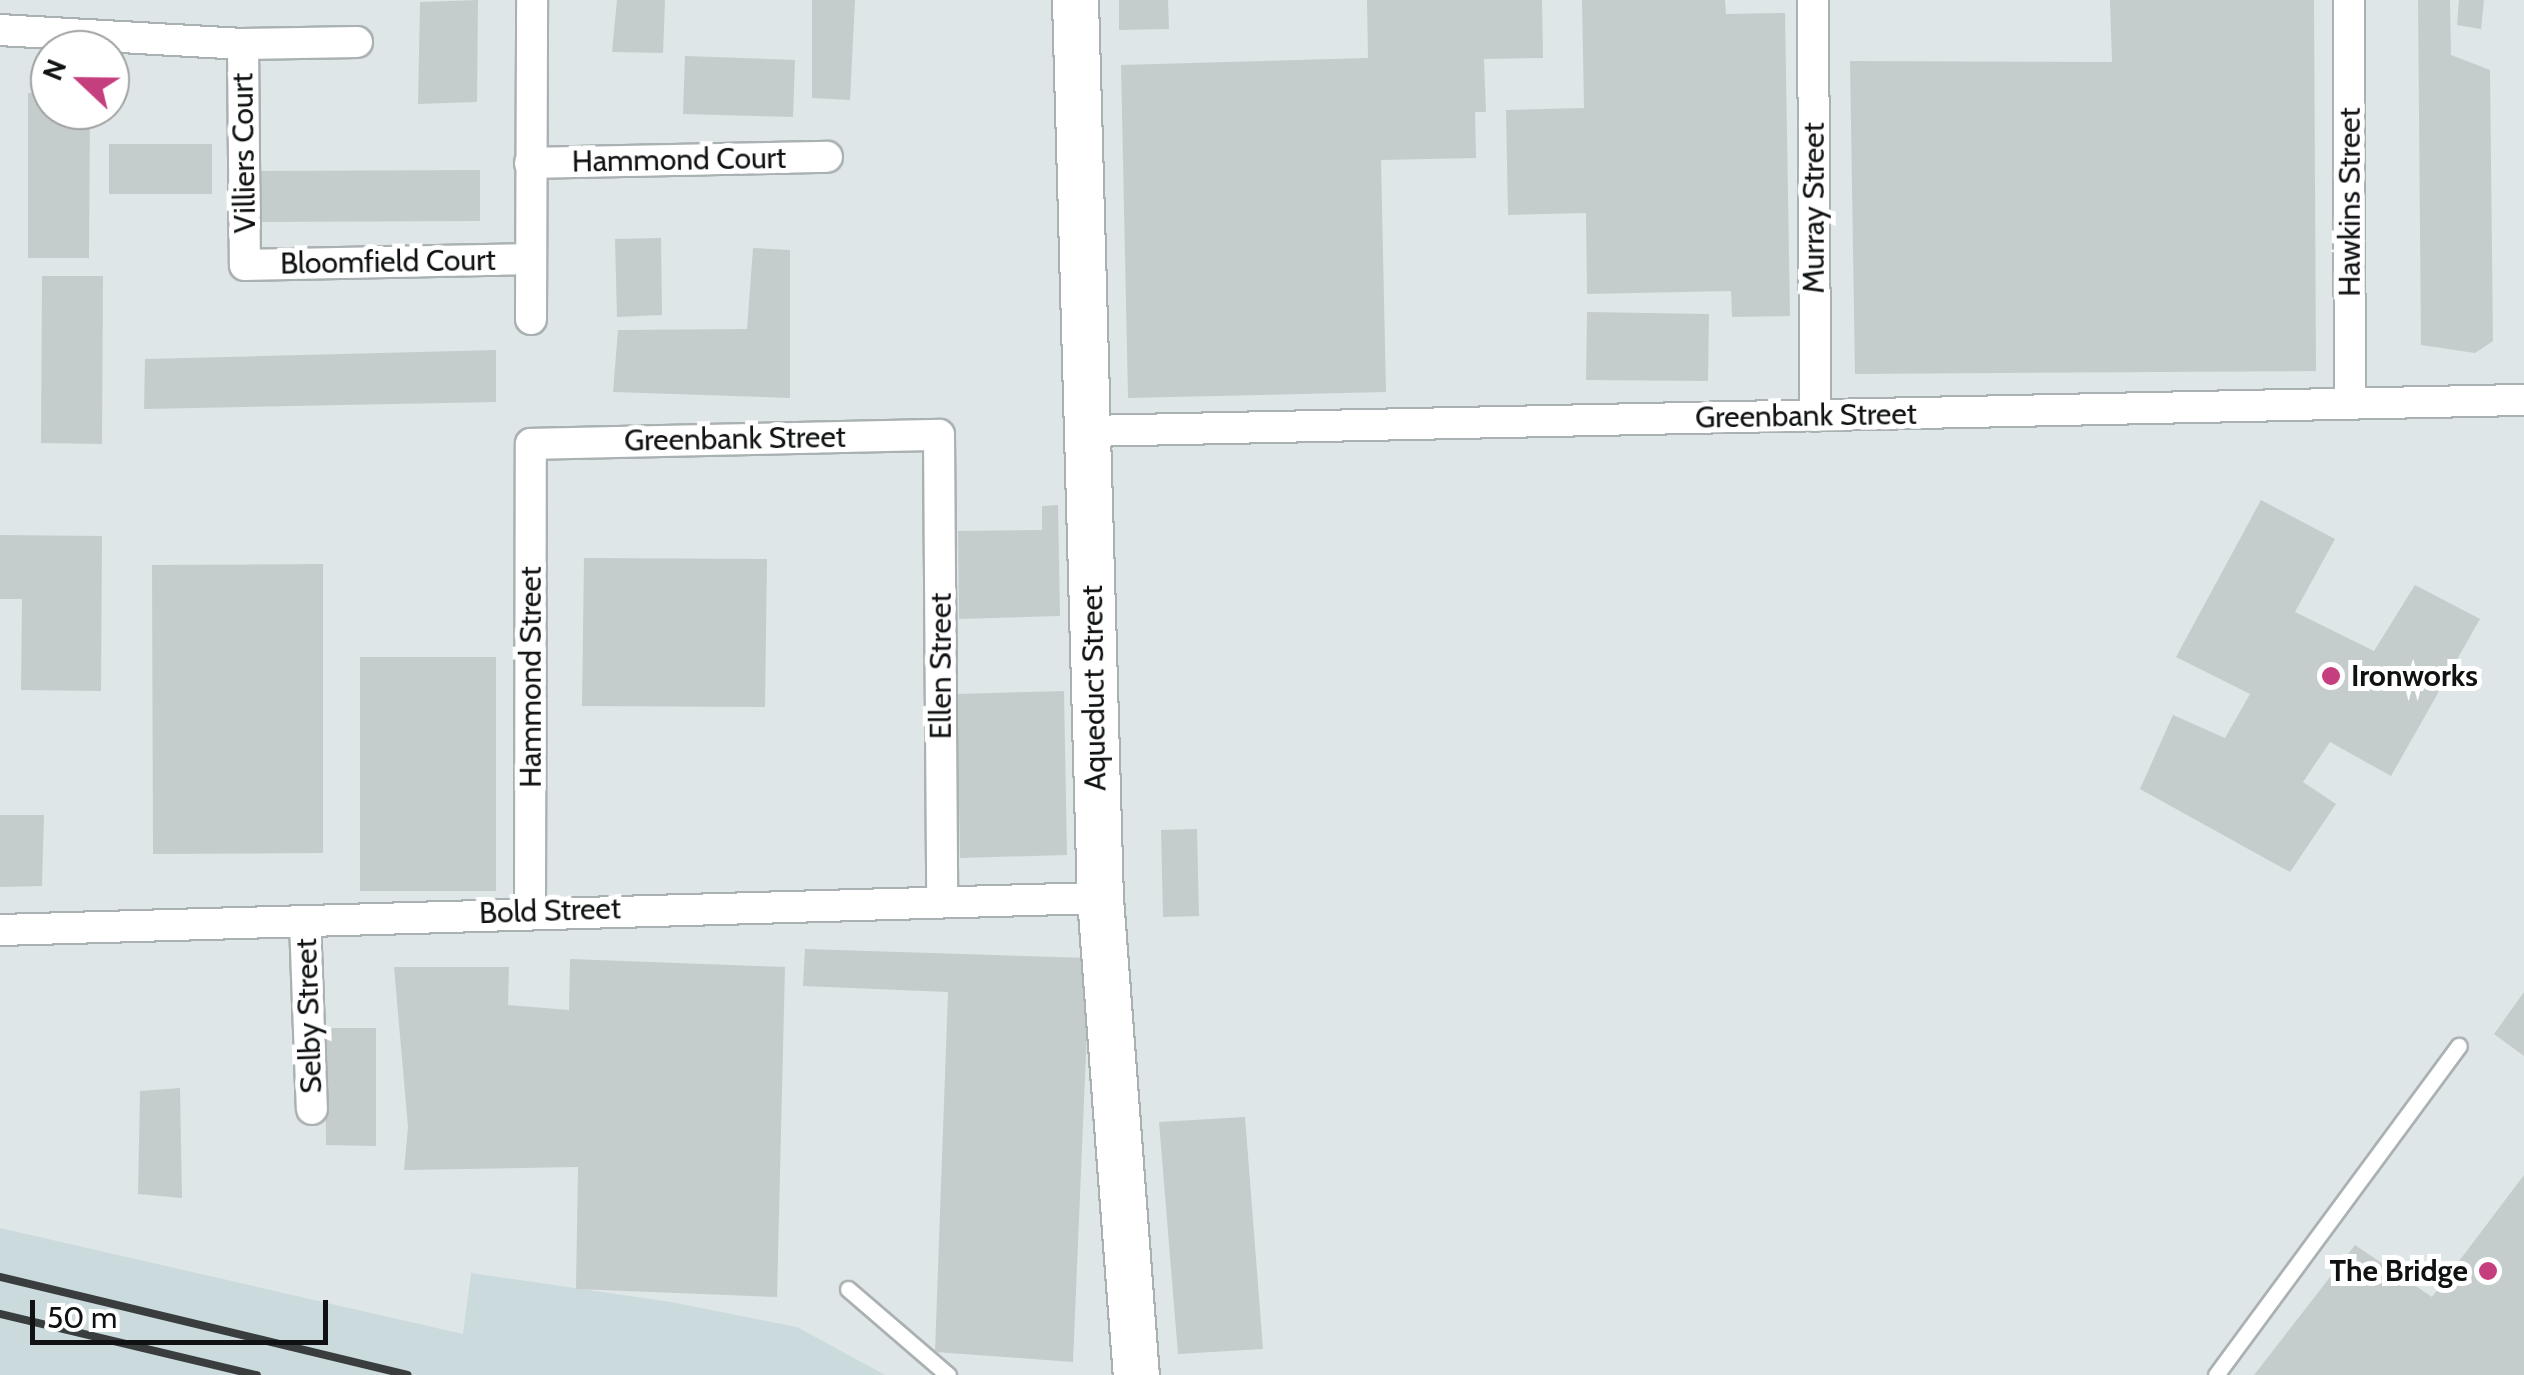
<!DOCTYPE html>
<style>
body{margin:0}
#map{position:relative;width:2524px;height:1375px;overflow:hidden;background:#dfe6e7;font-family:Cabin,sans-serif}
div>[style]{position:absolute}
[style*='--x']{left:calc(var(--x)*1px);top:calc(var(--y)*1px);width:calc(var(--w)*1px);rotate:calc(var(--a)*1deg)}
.built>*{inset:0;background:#cbdbdd}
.building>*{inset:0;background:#c5cccc}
.roads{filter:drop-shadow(2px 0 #aab1b2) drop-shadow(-2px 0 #aab1b2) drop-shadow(0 2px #aab1b2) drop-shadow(0 -2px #aab1b2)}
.lane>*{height:15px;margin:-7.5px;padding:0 7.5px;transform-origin:7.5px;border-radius:7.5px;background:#fff}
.street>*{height:30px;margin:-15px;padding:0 15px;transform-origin:15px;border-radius:15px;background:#fff}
.secondary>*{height:45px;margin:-22.5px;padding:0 22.5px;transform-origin:22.5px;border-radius:22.5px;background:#fff}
.rail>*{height:8px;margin:-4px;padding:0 4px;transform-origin:4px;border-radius:4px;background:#3a3d3e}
.dots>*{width:28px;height:28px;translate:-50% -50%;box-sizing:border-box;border:5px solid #fff;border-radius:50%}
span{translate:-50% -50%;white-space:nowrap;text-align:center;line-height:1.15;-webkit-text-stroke:10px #fff;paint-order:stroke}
.street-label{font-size:30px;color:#0f1112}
.poi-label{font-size:30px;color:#0f1112;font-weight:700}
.left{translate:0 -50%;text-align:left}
.right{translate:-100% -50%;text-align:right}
.north{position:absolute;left:30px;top:30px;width:100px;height:100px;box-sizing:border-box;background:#fff;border:2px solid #9fa0a0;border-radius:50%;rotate:292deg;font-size:28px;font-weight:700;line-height:40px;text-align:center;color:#0f1112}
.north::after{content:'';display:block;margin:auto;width:35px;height:45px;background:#c53f7e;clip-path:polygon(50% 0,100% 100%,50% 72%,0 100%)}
.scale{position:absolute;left:30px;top:1300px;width:298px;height:45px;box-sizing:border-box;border:5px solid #0f1112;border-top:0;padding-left:12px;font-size:30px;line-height:35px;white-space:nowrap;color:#0f1112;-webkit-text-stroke:8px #fff;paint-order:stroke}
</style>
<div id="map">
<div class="built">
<i style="clip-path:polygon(0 1228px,463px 1334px,471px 1273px,671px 1302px,797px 1327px,885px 1375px,0 1375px)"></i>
</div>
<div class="building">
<i style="clip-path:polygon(478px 0,477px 102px,418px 104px,420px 2px)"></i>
<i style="clip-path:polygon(617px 0,665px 0,663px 53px,612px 52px)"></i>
<i style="clip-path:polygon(812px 0,855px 0,850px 100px,812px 98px)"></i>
<i style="clip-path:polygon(1119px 0,1168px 0,1169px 29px,1119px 30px)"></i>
<i style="clip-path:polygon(1367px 0,1542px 0,1543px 58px,1484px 59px,1486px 112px,1475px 112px,1476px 158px,1381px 160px,1386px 392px,1128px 398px,1121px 65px,1368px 58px)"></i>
<i style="clip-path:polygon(1582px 0,1725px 0,1726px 14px,1785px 13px,1790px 316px,1732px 317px,1731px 291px,1587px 294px,1586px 213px,1508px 215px,1506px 110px,1584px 108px)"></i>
<i style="clip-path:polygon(2110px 0,2314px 0,2316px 371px,1855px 374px,1850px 61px,2112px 62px)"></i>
<i style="clip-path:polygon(2418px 0,2450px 0,2451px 55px,2490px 70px,2493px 341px,2475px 353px,2421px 345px)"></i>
<i style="clip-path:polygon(2459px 0,2484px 0,2481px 29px,2457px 25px)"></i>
<i style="clip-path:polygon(685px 56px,795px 60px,793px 117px,683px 114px)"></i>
<i style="clip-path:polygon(28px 93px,50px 93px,50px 110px,90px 110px,89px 258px,28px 258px)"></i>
<i style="clip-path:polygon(109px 144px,212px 144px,212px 194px,109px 194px)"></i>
<i style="clip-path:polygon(480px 170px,480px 221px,259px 222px,259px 171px)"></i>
<i style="clip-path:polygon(661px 238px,662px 315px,617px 317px,615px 239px)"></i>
<i style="clip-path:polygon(753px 248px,790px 250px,790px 398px,613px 392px,618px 330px,747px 329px)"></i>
<i style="clip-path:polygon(42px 276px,103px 276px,102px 444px,41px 443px)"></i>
<i style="clip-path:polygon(1587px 312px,1709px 314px,1708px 381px,1586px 380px)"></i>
<i style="clip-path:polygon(496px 350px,496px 402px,144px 409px,145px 359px)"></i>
<i style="clip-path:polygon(2261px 500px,2335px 539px,2295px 612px,2374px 651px,2415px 585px,2480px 619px,2391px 776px,2330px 742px,2303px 782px,2336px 804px,2290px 872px,2140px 789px,2173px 715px,2225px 738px,2250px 694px,2176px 657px)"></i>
<i style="clip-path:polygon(1058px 505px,1060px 616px,959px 619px,958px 531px,1042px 530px,1042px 506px)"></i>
<i style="clip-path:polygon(0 535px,102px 536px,101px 691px,21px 690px,22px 599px,0 599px)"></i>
<i style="clip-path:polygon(584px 558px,767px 559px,765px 707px,582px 706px)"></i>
<i style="clip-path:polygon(323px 564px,323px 853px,153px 854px,152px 565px)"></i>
<i style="clip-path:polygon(360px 657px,496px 657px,496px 891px,360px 891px)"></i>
<i style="clip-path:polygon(1064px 691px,1067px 855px,960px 858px,957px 694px)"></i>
<i style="clip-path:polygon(0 815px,44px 815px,42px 886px,0 887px)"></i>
<i style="clip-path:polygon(1197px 829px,1199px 916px,1163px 917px,1161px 830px)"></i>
<i style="clip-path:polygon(805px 949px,1090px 958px,1073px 1362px,935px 1352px,948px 992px,803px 986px)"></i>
<i style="clip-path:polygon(570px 959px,785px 967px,777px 1297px,576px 1289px,578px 1167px,404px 1170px,408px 1127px,394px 967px,509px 967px,508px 1005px,569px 1010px)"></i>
<i style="clip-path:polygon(2524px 992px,2524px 1056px,2494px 1034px)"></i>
<i style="clip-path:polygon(325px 1028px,376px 1028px,376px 1146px,326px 1145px)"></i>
<i style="clip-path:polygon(180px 1088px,182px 1198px,138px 1194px,140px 1091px)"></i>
<i style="clip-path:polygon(1245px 1117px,1263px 1349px,1178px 1354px,1159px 1122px)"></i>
<i style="clip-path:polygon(2524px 1175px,2524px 1375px,2254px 1375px,2355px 1245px,2432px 1297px)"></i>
</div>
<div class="roads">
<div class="lane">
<i style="--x:848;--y:1289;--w:132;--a:40.7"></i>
<i style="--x:2216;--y:1375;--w:409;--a:-53.6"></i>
</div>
<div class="street">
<i style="--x:1813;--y:0;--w:416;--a:89.7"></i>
<i style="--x:2349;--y:0;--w:404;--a:89.9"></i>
<i style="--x:0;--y:30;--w:243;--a:3.3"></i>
<i style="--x:243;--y:44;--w:221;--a:89.5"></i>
<i style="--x:245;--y:265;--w:286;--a:-1.2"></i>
<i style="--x:243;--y:44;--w:114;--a:-1"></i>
<i style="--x:530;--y:163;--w:297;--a:-1.2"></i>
<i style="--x:531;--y:319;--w:319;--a:-89.8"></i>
<i style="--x:1088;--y:431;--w:1436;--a:-1.24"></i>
<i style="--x:530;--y:911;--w:467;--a:-89.9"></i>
<i style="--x:531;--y:444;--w:408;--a:-1.3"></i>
<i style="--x:939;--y:435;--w:463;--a:89.6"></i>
<i style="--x:305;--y:922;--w:187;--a:87.9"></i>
<i style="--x:0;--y:930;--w:1100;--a:-1.67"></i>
</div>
<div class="secondary">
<i style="--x:1075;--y:0;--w:898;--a:88.41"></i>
<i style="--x:1100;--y:898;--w:478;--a:85.7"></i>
</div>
</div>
<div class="rail">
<i style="--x:0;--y:1277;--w:419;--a:13.5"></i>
<i style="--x:0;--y:1314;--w:264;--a:13.4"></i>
</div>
<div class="dots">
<i style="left:2331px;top:676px;background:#c53f7e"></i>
<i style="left:2488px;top:1271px;background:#c53f7e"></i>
</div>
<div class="street-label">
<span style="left:244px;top:153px;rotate:-91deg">Villiers Court</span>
<span style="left:679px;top:160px;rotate:-1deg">Hammond Court</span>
<span style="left:2350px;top:202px;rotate:-90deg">Hawkins Street</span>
<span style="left:1814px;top:208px;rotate:-90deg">Murray Street</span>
<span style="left:388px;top:262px;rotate:-1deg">Bloomfield Court</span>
<span style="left:1806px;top:416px;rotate:-1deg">Greenbank Street</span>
<span style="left:735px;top:439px;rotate:-1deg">Greenbank Street</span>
<span style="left:941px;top:666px;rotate:-90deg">Ellen Street</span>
<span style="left:531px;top:677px;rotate:-90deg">Hammond Street</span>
<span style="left:1094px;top:688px;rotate:-91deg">Aqueduct Street</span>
<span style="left:550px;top:911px;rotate:-2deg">Bold Street</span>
<span style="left:309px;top:1016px;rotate:-92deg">Selby Street</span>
</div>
<div class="poi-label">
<span class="left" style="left:2351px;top:676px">Ironworks</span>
<span class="right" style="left:2468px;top:1271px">The Bridge</span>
</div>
<div class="north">N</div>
<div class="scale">50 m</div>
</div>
